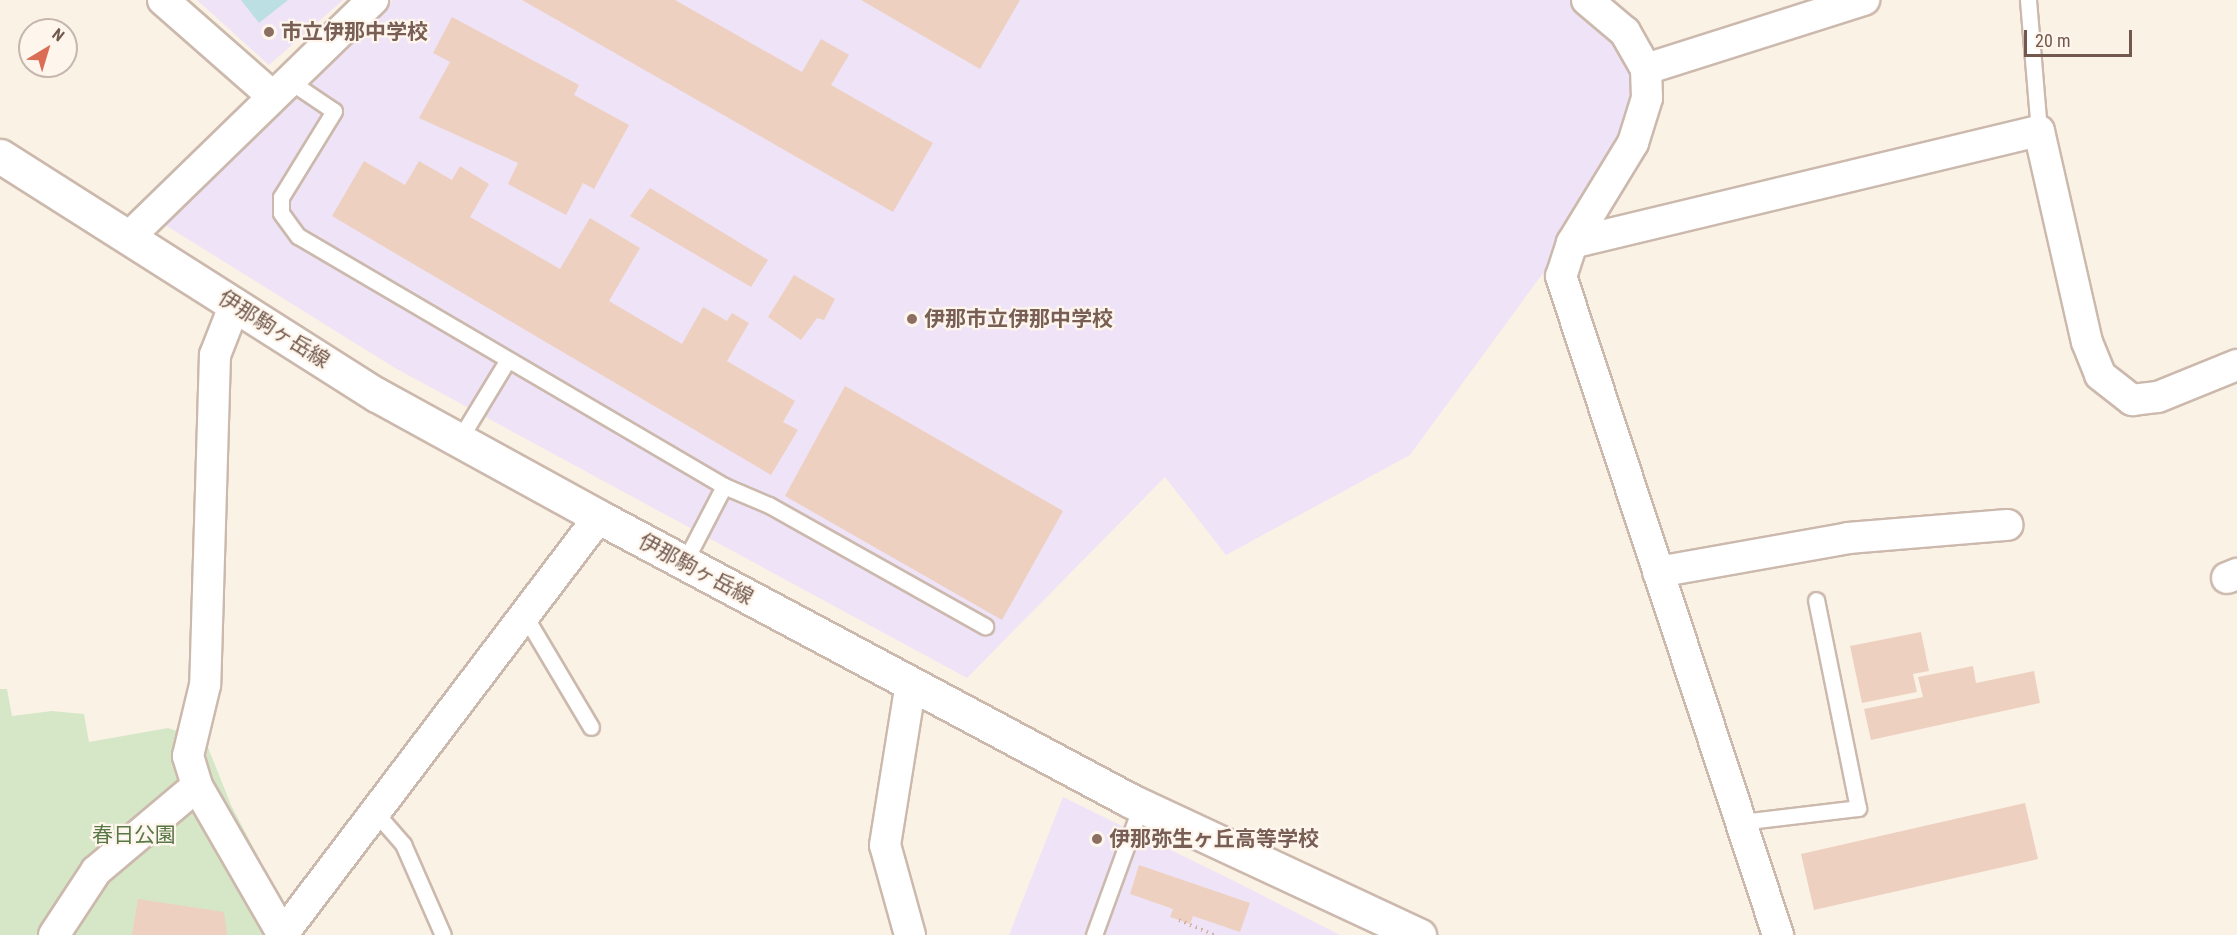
<!DOCTYPE html>
<meta charset="utf-8">
<style>
body{margin:0}
#map{position:relative;width:2237px;height:935px;overflow:hidden;background:#fbf2e6;font-family:"Roboto Condensed","Noto Sans JP",sans-serif}
div>[style]{position:absolute}
[style*='--x']{left:calc(var(--x)*1px);top:calc(var(--y)*1px);width:calc(var(--w)*1px);rotate:calc(var(--a)*1deg)}
.education>*{inset:0;background:#efe3f7}
.green>*{inset:0;background:#d5e7c6}
.water>*{inset:0;background:#bcdfe3}
.building>*{inset:0;background:#eed0c0}
.path>*{height:4px;margin-top:-2px;transform-origin:0;background:repeating-linear-gradient(90deg,#d3b3a3 0 1.5px,transparent 0 6px)}
.roads{filter:drop-shadow(2px 0 #ccb9ad) drop-shadow(-2px 0 #ccb9ad) drop-shadow(0 2px #ccb9ad) drop-shadow(0 -2px #ccb9ad)}
.service>*{height:15px;margin:-7.5px;padding:0 7.5px;transform-origin:7.5px;border-radius:7.5px;background:#fff}
.minor>*{height:30px;margin:-15px;padding:0 15px;transform-origin:15px;border-radius:15px;background:#fff}
.secondary>*{height:33px;margin:-16.5px;padding:0 16.5px;transform-origin:16.5px;border-radius:16.5px;background:#fff}
.dots>*{width:16px;height:16px;translate:-50% -50%;box-sizing:border-box;border:3px solid #fef6ec;border-radius:50%}
span{translate:-50% -50%;white-space:nowrap;text-align:center;line-height:1.15;-webkit-text-stroke:4.5px #fef6ec;paint-order:stroke}
.education-label{font-size:21px;color:#785e54;font-weight:700}
.left{translate:0 -50%;text-align:left}
.street-label{font-size:21px;color:#72584d}
.park-label{font-size:21px;color:#577746}
.north{position:absolute;left:18px;top:18px;width:60px;height:60px;box-sizing:border-box;background:#fef6ec;border:2px solid #c6b7ac;border-radius:50%;rotate:38deg;font-size:16px;font-weight:700;line-height:24px;text-align:center;color:#72584d}
.north::after{content:'';display:block;margin:auto;width:21px;height:27px;background:#db6c55;clip-path:polygon(50% 0,100% 100%,50% 72%,0 100%)}
.scale{position:absolute;left:2024px;top:30px;width:108px;height:27px;box-sizing:border-box;border:3px solid #72584d;border-top:0;padding-left:8px;font-size:18px;line-height:21px;white-space:nowrap;color:#72584d;-webkit-text-stroke:4px #fef6ec;paint-order:stroke}
</style>
<div id="map">
<div class="education">
<i style="clip-path:polygon(197px 0,343px 0,269px 65px)"></i>
<i style="clip-path:polygon(393px 0,1571px 0,1637px 71px,1626px 129px,1546px 269px,1410px 455px,1226px 555px,1165px 477px,967px 678px,395px 368px,165px 225px,272px 113px)"></i>
<i style="clip-path:polygon(1063px 797px,1232px 880px,1340px 935px,1009px 935px)"></i>
</div>
<div class="green">
<i style="clip-path:polygon(0 689px,7px 689px,12px 716px,52px 711px,84px 714px,89px 742px,168px 728px,205px 740px,231px 805px,284px 906px,284px 935px,0 935px)"></i>
</div>
<div class="water">
<i style="clip-path:polygon(241px 0,288px 0,259px 23px)"></i>
</div>
<div class="building">
<i style="clip-path:polygon(522px 0,675px 0,802px 72px,821px 39px,849px 55px,831px 85px,933px 143px,893px 212px)"></i>
<i style="clip-path:polygon(861px 0,1020px 0,980px 69px)"></i>
<i style="clip-path:polygon(452px 17px,579px 85px,574px 95px,629px 125px,594px 189px,583px 183px,566px 215px,508px 184px,518px 163px,419px 118px,450px 62px,433px 53px)"></i>
<i style="clip-path:polygon(364px 161px,405px 185px,419px 161px,452px 180px,460px 166px,489px 184px,470px 217px,560px 269px,590px 218px,640px 248px,609px 301px,682px 344px,703px 307px,727px 321px,732px 313px,749px 323px,727px 361px,795px 401px,783px 422px,798px 430px,771px 475px,332px 216px)"></i>
<i style="clip-path:polygon(650px 188px,768px 260px,751px 287px,630px 216px)"></i>
<i style="clip-path:polygon(794px 275px,835px 299px,824px 320px,817px 318px,801px 340px,768px 317px)"></i>
<i style="clip-path:polygon(845px 386px,1063px 511px,1002px 620px,785px 496px)"></i>
<i style="clip-path:polygon(1921px 632px,1929px 671px,1913px 674px,1917px 692px,1862px 703px,1850px 646px)"></i>
<i style="clip-path:polygon(1973px 666px,1976px 683px,2034px 671px,2040px 703px,1871px 740px,1864px 709px,1923px 697px,1918px 677px)"></i>
<i style="clip-path:polygon(2025px 803px,2038px 859px,1814px 910px,1801px 854px)"></i>
<i style="clip-path:polygon(1139px 865px,1250px 903px,1240px 932px,1193px 916px,1190px 924px,1179px 920px,1170px 917px,1173px 909px,1130px 894px)"></i>
<i style="clip-path:polygon(138px 899px,224px 912px,227px 935px,132px 935px)"></i>
</div>
<div class="path">
<i style="--x:1179;--y:920;--w:39;--a:23"></i>
</div>
<div class="roads">
<div class="service">
<i style="--x:2028;--y:0;--w:131;--a:85.2"></i>
<i style="--x:288;--y:80;--w:55;--a:34"></i>
<i style="--x:334;--y:111;--w:101;--a:121.6"></i>
<i style="--x:281;--y:197;--w:16;--a:90"></i>
<i style="--x:281;--y:213;--w:29;--a:54"></i>
<i style="--x:298;--y:236;--w:494;--a:30.4"></i>
<i style="--x:724;--y:486;--w:49;--a:22.9"></i>
<i style="--x:769;--y:505;--w:248;--a:29.3"></i>
<i style="--x:459;--y:440;--w:92;--a:-58.7"></i>
<i style="--x:684;--y:563;--w:87;--a:-62.5"></i>
<i style="--x:525;--y:616;--w:129;--a:59.3"></i>
<i style="--x:375;--y:812;--w:43;--a:48.8"></i>
<i style="--x:403;--y:844;--w:99;--a:66.3"></i>
<i style="--x:1741;--y:822;--w:118;--a:-6.8"></i>
<i style="--x:1858;--y:808;--w:212;--a:-101.4"></i>
<i style="--x:1094;--y:935;--w:137;--a:-70"></i>
</div>
<div class="minor">
<i style="--x:163;--y:0;--w:144;--a:41.3"></i>
<i style="--x:1587;--y:0;--w:50;--a:40.1"></i>
<i style="--x:1625;--y:32;--w:43;--a:60.4"></i>
<i style="--x:1646;--y:69;--w:29;--a:88"></i>
<i style="--x:1647;--y:98;--w:47;--a:107.3"></i>
<i style="--x:1633;--y:143;--w:117;--a:121.4"></i>
<i style="--x:1572;--y:243;--w:35;--a:108"></i>
<i style="--x:1561;--y:276;--w:694;--a:71.77"></i>
<i style="--x:1646;--y:69;--w:229;--a:-17.6"></i>
<i style="--x:128;--y:238;--w:342;--a:-44.2"></i>
<i style="--x:1572;--y:243;--w:480;--a:-13.5"></i>
<i style="--x:2039;--y:131;--w:216;--a:77.2"></i>
<i style="--x:2087;--y:342;--w:35;--a:68"></i>
<i style="--x:2100;--y:375;--w:41;--a:38"></i>
<i style="--x:2132;--y:400;--w:26;--a:-7"></i>
<i style="--x:2158;--y:397;--w:85;--a:-22.1"></i>
<i style="--x:235;--y:304;--w:55;--a:111.4"></i>
<i style="--x:215;--y:355;--w:330;--a:91.7"></i>
<i style="--x:205;--y:685;--w:73;--a:103.5"></i>
<i style="--x:188;--y:756;--w:31;--a:73"></i>
<i style="--x:197;--y:786;--w:170;--a:60"></i>
<i style="--x:1658;--y:572;--w:193;--a:-10.1"></i>
<i style="--x:1848;--y:538;--w:160;--a:-4.7"></i>
<i style="--x:2227;--y:578;--w:11;--a:-22"></i>
<i style="--x:54;--y:935;--w:77;--a:-56.7"></i>
<i style="--x:96;--y:871;--w:132;--a:-40.1"></i>
<i style="--x:282;--y:935;--w:525;--a:-52.82"></i>
<i style="--x:910;--y:935;--w:93;--a:-105.5"></i>
<i style="--x:885;--y:845;--w:164;--a:-80.9"></i>
</div>
<div class="secondary">
<i style="--x:0;--y:156;--w:446;--a:32.4"></i>
<i style="--x:377;--y:395;--w:253;--a:28.8"></i>
<i style="--x:599;--y:517;--w:603;--a:28.09"></i>
<i style="--x:1131;--y:801;--w:318;--a:25"></i>
</div>
</div>
<div class="dots">
<i style="left:269px;top:32px;background:#8d6e63"></i>
<i style="left:912px;top:319px;background:#8d6e63"></i>
<i style="left:1097px;top:839px;background:#8d6e63"></i>
</div>
<div class="education-label">
<span class="left" style="left:281px;top:32px">市立伊那中学校</span>
<span class="left" style="left:924px;top:319px">伊那市立伊那中学校</span>
<span class="left" style="left:1109px;top:839px">伊那弥生ヶ丘高等学校</span>
</div>
<div class="street-label">
<span style="left:274px;top:329px;rotate:32deg">伊那駒ヶ岳線</span>
<span style="left:696px;top:569px;rotate:28deg">伊那駒ヶ岳線</span>
</div>
<div class="park-label">
<span style="left:134px;top:835px">春日公園</span>
</div>
<div class="north">N</div>
<div class="scale">20 m</div>
</div>
